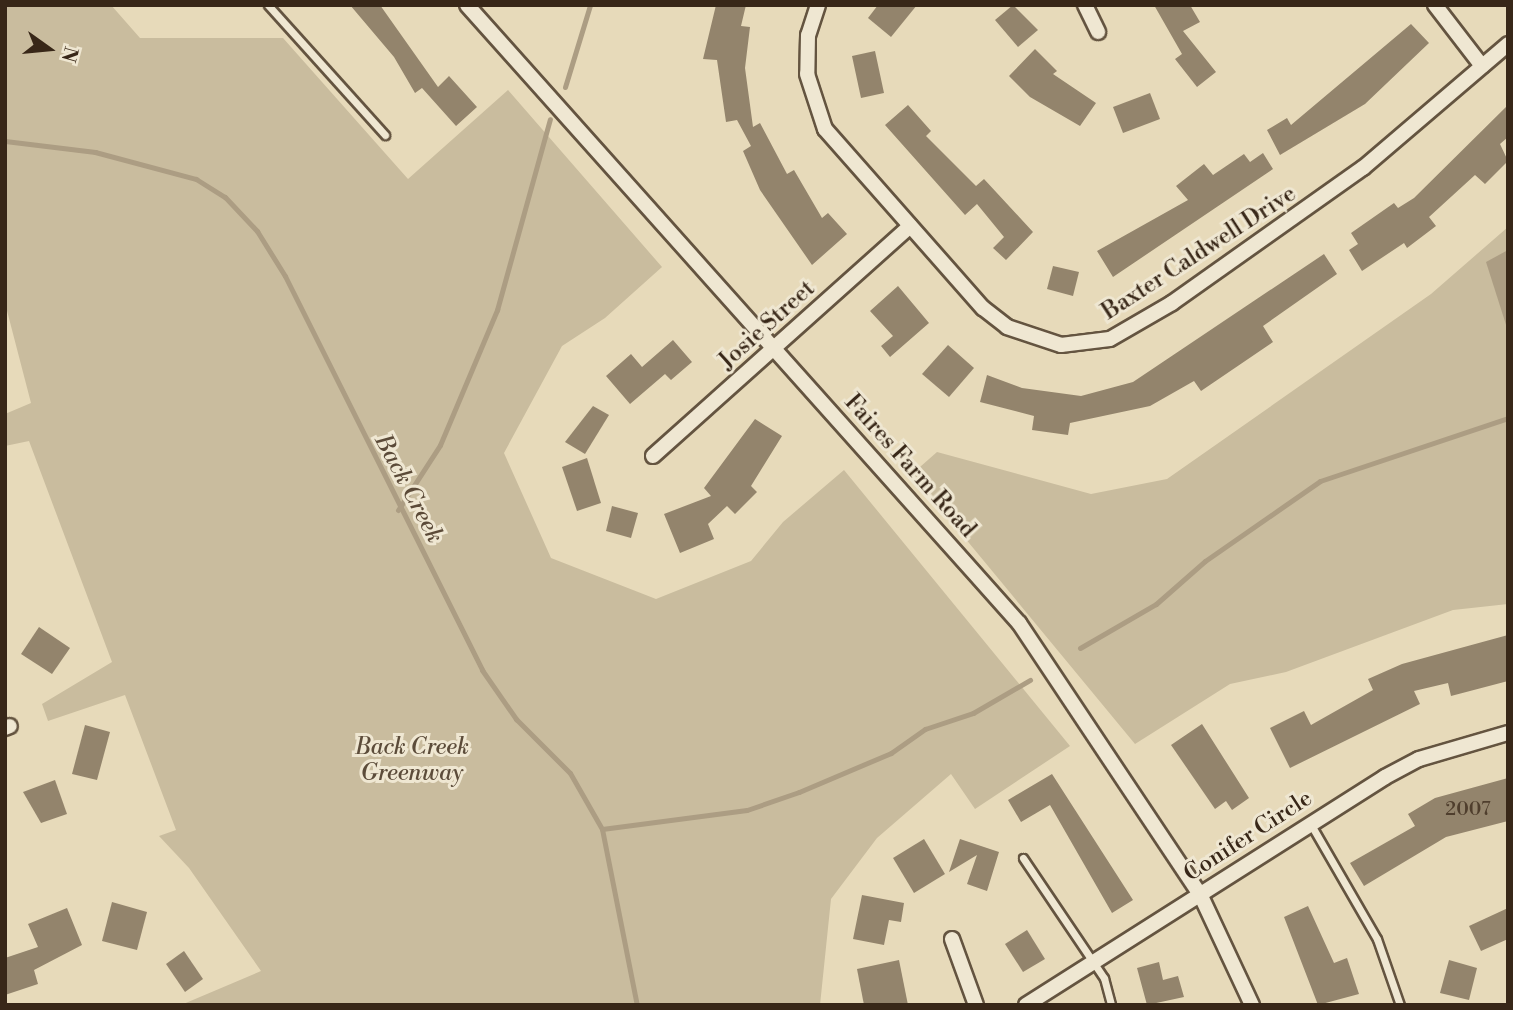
<!DOCTYPE html>
<style>
body{margin:0}
#map{position:relative;width:1513px;height:1010px;overflow:hidden;background:#e7daba;font-family:"Libre Bodoni",serif}
div>[style]{position:absolute}
[style*='--x']{left:calc(var(--x)*1px);top:calc(var(--y)*1px);width:calc(var(--w)*1px);rotate:calc(var(--a)*1deg)}
.green>*{inset:0;background:#c9bc9e}
.water>*{inset:0;background:#ac9d83}
.stream>*{height:5px;margin:-2.5px;padding:0 2.5px;transform-origin:2.5px;border-radius:2.5px;background:#ac9d83}
.building>*{inset:0;background:#93846c}
.roads{filter:drop-shadow(2px 0 #645440) drop-shadow(-2px 0 #645440) drop-shadow(0 2px #645440) drop-shadow(0 -2px #645440)}
.lane>*{height:7px;margin:-3.5px;padding:0 3.5px;transform-origin:3.5px;border-radius:3.5px;background:#efe7d2}
.street>*{height:14px;margin:-7px;padding:0 7px;transform-origin:7px;border-radius:7px;background:#efe7d2}
span{translate:-50% -50%;white-space:nowrap;text-align:center;line-height:1.15;-webkit-text-stroke:6px #efe7d2;paint-order:stroke}
.number-label{font-size:19px;color:#4f3e2d}
.number-label span{-webkit-text-stroke-width:0}
.street-label{font-size:23px;color:#382718}
.park-label{font-size:23px;color:#5c4c3a;font-style:italic}
.water-label{font-size:24px;color:#5b4a38;font-style:italic}
.frame{position:absolute;inset:0;border:7px solid #382718;pointer-events:none}
.north{position:absolute;left:14px;top:14px;width:70px;height:70px;-webkit-text-stroke:5px #efe7d2;paint-order:stroke;rotate:105deg;font-size:19px;font-weight:700;line-height:28px;text-align:center;color:#382718}
.north::after{content:'';display:block;margin:auto;width:24px;height:32px;background:#382718;clip-path:polygon(50% 0,100% 100%,50% 72%,0 100%)}
</style>
<div id="map">
<div class="green">
<i style="clip-path:polygon(5px 5px,111px 5px,140px 38px,283px 38px,408px 179px,508px 90px,662px 267px,605px 318px,562px 346px,504px 453px,551px 558px,656px 599px,751px 561px,783px 522px,844px 470px,1070px 746px,975px 809px,951px 774px,877px 838px,831px 899px,820px 1005px,181px 1005px,261px 971px,189px 868px,159px 836px,176px 830px,125px 695px,48px 721px,42px 704px,112px 662px,29px 441px,5px 446px,5px 414px,31px 403px,5px 303px)"></i>
<i style="clip-path:polygon(1508px 227px,1508px 604px,1453px 610px,1286px 672px,1230px 684px,1135px 744px,912px 474px,937px 452px,1091px 494px,1167px 479px,1431px 294px)"></i>
</div>
<div class="water">
<i style="clip-path:polygon(1508px 250px,1508px 331px,1486px 262px)"></i>
</div>
<div class="stream">
<i style="--x:565;--y:87;--w:86;--a:-73"></i>
<i style="--x:5;--y:141;--w:91;--a:7"></i>
<i style="--x:95;--y:152;--w:105;--a:15"></i>
<i style="--x:196;--y:179;--w:34;--a:32"></i>
<i style="--x:225;--y:197;--w:47;--a:46.7"></i>
<i style="--x:257;--y:231;--w:53;--a:58.1"></i>
<i style="--x:285;--y:276;--w:441;--a:63.4"></i>
<i style="--x:482;--y:670;--w:60;--a:55.2"></i>
<i style="--x:516;--y:719;--w:76;--a:45"></i>
<i style="--x:570;--y:773;--w:64;--a:60.3"></i>
<i style="--x:602;--y:829;--w:179;--a:78.8"></i>
<i style="--x:398;--y:510;--w:77;--a:-57.1"></i>
<i style="--x:440;--y:445;--w:147;--a:-67.1"></i>
<i style="--x:497;--y:310;--w:198;--a:-74.5"></i>
<i style="--x:1080;--y:648;--w:88;--a:-30.1"></i>
<i style="--x:1156;--y:604;--w:65;--a:-41.3"></i>
<i style="--x:1205;--y:561;--w:140;--a:-34.8"></i>
<i style="--x:1320;--y:481;--w:198;--a:-18.5"></i>
<i style="--x:602;--y:829;--w:146;--a:-7.5"></i>
<i style="--x:747;--y:810;--w:55;--a:-19.1"></i>
<i style="--x:799;--y:792;--w:100;--a:-23"></i>
<i style="--x:891;--y:753;--w:42;--a:-35.2"></i>
<i style="--x:925;--y:729;--w:51;--a:-18.4"></i>
<i style="--x:973;--y:713;--w:66;--a:-30.1"></i>
</div>
<div class="building">
<i style="clip-path:polygon(350px 5px,380px 5px,438px 87px,449px 76px,477px 107px,456px 126px,422px 88px,415px 93px,394px 57px)"></i>
<i style="clip-path:polygon(716px 5px,746px 5px,741px 26px,750px 27px,745px 68px,753px 127px,760px 123px,787px 174px,794px 170px,822px 218px,828px 213px,847px 234px,812px 265px,760px 190px,743px 151px,751px 146px,737px 120px,726px 122px,717px 60px,703px 59px)"></i>
<i style="clip-path:polygon(878px 5px,917px 5px,891px 37px,868px 18px)"></i>
<i style="clip-path:polygon(1013px 5px,1038px 30px,1018px 47px,995px 20px)"></i>
<i style="clip-path:polygon(1154px 5px,1190px 5px,1200px 22px,1183px 31px,1216px 72px,1197px 87px,1175px 59px,1182px 54px)"></i>
<i style="clip-path:polygon(1411px 24px,1429px 43px,1365px 104px,1280px 155px,1267px 130px,1287px 118px,1291px 125px)"></i>
<i style="clip-path:polygon(1035px 49px,1057px 71px,1053px 74px,1096px 103px,1080px 126px,1030px 97px,1009px 76px)"></i>
<i style="clip-path:polygon(875px 51px,884px 93px,861px 98px,852px 56px)"></i>
<i style="clip-path:polygon(1150px 93px,1160px 119px,1123px 133px,1113px 107px)"></i>
<i style="clip-path:polygon(908px 105px,931px 131px,926px 136px,976px 186px,984px 179px,1033px 232px,1006px 260px,993px 248px,1004px 237px,977px 204px,965px 215px,885px 125px)"></i>
<i style="clip-path:polygon(1508px 105px,1508px 137px,1500px 144px,1508px 161px,1485px 184px,1475px 175px,1429px 217px,1436px 226px,1407px 248px,1404px 243px,1362px 271px,1349px 250px,1358px 244px,1351px 233px,1394px 203px,1398px 208px,1414px 198px)"></i>
<i style="clip-path:polygon(1263px 153px,1273px 169px,1113px 277px,1097px 251px,1188px 200px,1176px 186px,1204px 164px,1213px 175px,1244px 154px,1250px 162px)"></i>
<i style="clip-path:polygon(1324px 254px,1337px 274px,1263px 326px,1273px 342px,1201px 391px,1194px 381px,1150px 406px,1070px 423px,1068px 435px,1032px 430px,1034px 416px,980px 402px,987px 375px,1022px 388px,1081px 396px,1133px 382px)"></i>
<i style="clip-path:polygon(1053px 266px,1079px 272px,1073px 296px,1047px 289px)"></i>
<i style="clip-path:polygon(898px 286px,929px 323px,890px 357px,881px 346px,893px 336px,870px 311px)"></i>
<i style="clip-path:polygon(673px 340px,692px 362px,671px 380px,665px 374px,630px 404px,606px 376px,631px 354px,642px 367px)"></i>
<i style="clip-path:polygon(948px 345px,974px 368px,949px 397px,922px 374px)"></i>
<i style="clip-path:polygon(593px 406px,609px 415px,585px 454px,565px 442px)"></i>
<i style="clip-path:polygon(755px 419px,782px 436px,751px 486px,757px 492px,735px 514px,727px 506px,708px 524px,714px 539px,680px 553px,664px 514px,711px 496px,704px 488px)"></i>
<i style="clip-path:polygon(587px 458px,601px 503px,577px 511px,562px 467px)"></i>
<i style="clip-path:polygon(612px 506px,638px 513px,631px 538px,606px 531px)"></i>
<i style="clip-path:polygon(39px 627px,70px 648px,52px 674px,21px 654px)"></i>
<i style="clip-path:polygon(1508px 635px,1508px 681px,1451px 696px,1448px 683px,1414px 691px,1420px 704px,1290px 768px,1270px 728px,1304px 711px,1311px 725px,1373px 690px,1368px 679px,1402px 664px)"></i>
<i style="clip-path:polygon(1202px 724px,1249px 798px,1232px 810px,1226px 801px,1215px 809px,1171px 745px)"></i>
<i style="clip-path:polygon(85px 725px,110px 732px,97px 780px,72px 774px)"></i>
<i style="clip-path:polygon(1052px 774px,1133px 900px,1112px 913px,1050px 805px,1021px 822px,1008px 800px)"></i>
<i style="clip-path:polygon(1508px 778px,1508px 821px,1446px 837px,1364px 886px,1350px 863px,1415px 826px,1408px 814px,1435px 798px)"></i>
<i style="clip-path:polygon(55px 780px,67px 814px,41px 823px,23px 792px)"></i>
<i style="clip-path:polygon(924px 839px,945px 874px,914px 893px,893px 858px)"></i>
<i style="clip-path:polygon(960px 839px,999px 852px,987px 891px,967px 884px,977px 855px,949px 872px)"></i>
<i style="clip-path:polygon(862px 895px,904px 903px,901px 922px,889px 920px,884px 945px,853px 939px)"></i>
<i style="clip-path:polygon(112px 902px,147px 912px,137px 950px,102px 941px)"></i>
<i style="clip-path:polygon(1308px 906px,1334px 963px,1347px 958px,1359px 994px,1318px 1005px,1284px 917px)"></i>
<i style="clip-path:polygon(67px 908px,82px 945px,34px 970px,38px 984px,5px 995px,5px 958px,38px 947px,28px 924px)"></i>
<i style="clip-path:polygon(1508px 908px,1508px 939px,1481px 951px,1469px 926px)"></i>
<i style="clip-path:polygon(1027px 930px,1045px 959px,1023px 972px,1005px 944px)"></i>
<i style="clip-path:polygon(184px 951px,203px 979px,185px 992px,166px 964px)"></i>
<i style="clip-path:polygon(899px 960px,908px 1005px,864px 1005px,857px 969px)"></i>
<i style="clip-path:polygon(1449px 960px,1477px 968px,1469px 1000px,1440px 993px)"></i>
<i style="clip-path:polygon(1159px 962px,1163px 980px,1178px 976px,1184px 997px,1147px 1005px,1137px 968px)"></i>
</div>
<div class="roads">
<div class="lane">
<i style="--x:268;--y:5;--w:175;--a:48"></i>
<i style="--x:1310;--y:823;--w:134;--a:60"></i>
<i style="--x:1377;--y:939;--w:70;--a:70.8"></i>
<i style="--x:1023;--y:858;--w:145;--a:56"></i>
<i style="--x:1104;--y:978;--w:28;--a:75"></i>
</div>
<div class="street">
<i style="--x:467;--y:5;--w:829;--a:48.23"></i>
<i style="--x:1019;--y:623;--w:326;--a:56.3"></i>
<i style="--x:1200;--y:894;--w:123;--a:64.9"></i>
<i style="--x:818;--y:5;--w:32;--a:108"></i>
<i style="--x:808;--y:35;--w:39;--a:91"></i>
<i style="--x:807;--y:74;--w:58;--a:71.9"></i>
<i style="--x:825;--y:129;--w:239;--a:48.6"></i>
<i style="--x:983;--y:308;--w:31;--a:38"></i>
<i style="--x:1007;--y:327;--w:57;--a:18.4"></i>
<i style="--x:1061;--y:345;--w:49;--a:-7"></i>
<i style="--x:1110;--y:339;--w:72;--a:-30.1"></i>
<i style="--x:1172;--y:303;--w:234;--a:-35.3"></i>
<i style="--x:1363;--y:168;--w:191;--a:-40.5"></i>
<i style="--x:1085;--y:5;--w:30;--a:64"></i>
<i style="--x:1435;--y:5;--w:77;--a:52.4"></i>
<i style="--x:653;--y:456;--w:345;--a:-41.8"></i>
<i style="--x:5;--y:728;--w:5;--a:-22"></i>
<i style="--x:952;--y:939;--w:70;--a:70"></i>
<i style="--x:1026;--y:1005;--w:425;--a:-32.4"></i>
<i style="--x:1385;--y:777;--w:38;--a:-28"></i>
<i style="--x:1419;--y:759;--w:93;--a:-16.3"></i>
</div>
</div>
<div class="number-label">
<span style="left:1468px;top:810px">2007</span>
</div>
<div class="street-label">
<span style="left:1199px;top:253px;rotate:-33deg">Baxter Caldwell Drive</span>
<span style="left:767px;top:325px;rotate:-42deg">Josie Street</span>
<span style="left:910px;top:466px;rotate:48deg">Faires Farm Road</span>
<span style="left:1248px;top:836px;rotate:-33deg">Conifer Circle</span>
</div>
<div class="park-label">
<span style="left:412px;top:760px">Back Creek<br>Greenway</span>
</div>
<div class="water-label">
<span style="left:408px;top:489px;rotate:62deg">Back Creek</span>
</div>
<div class="frame"></div>
<div class="north">N</div>
</div>
